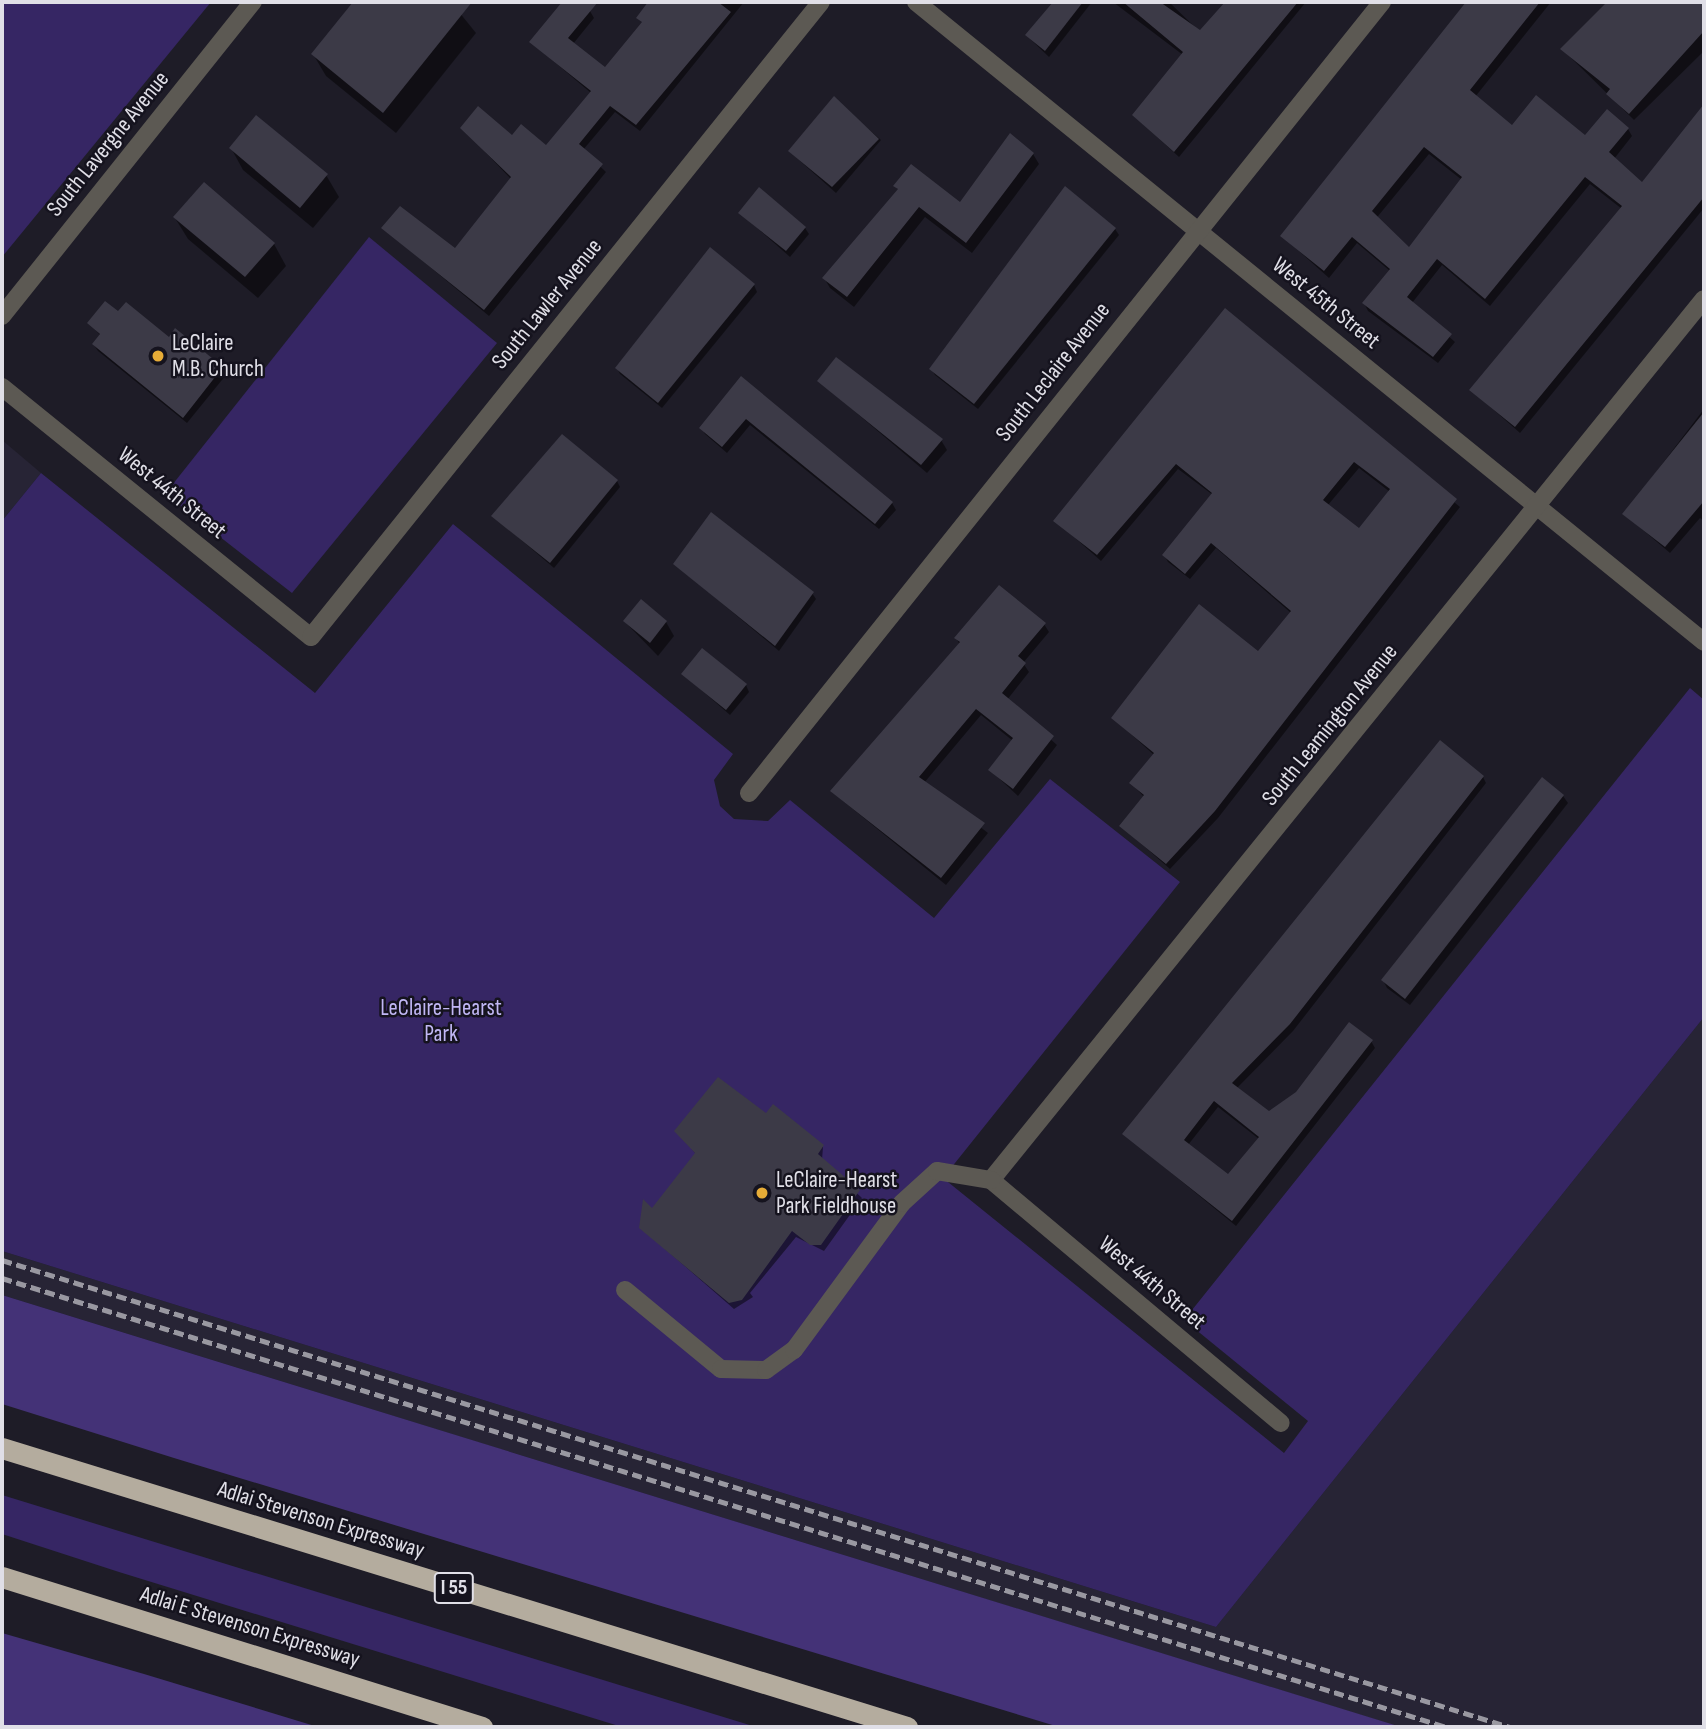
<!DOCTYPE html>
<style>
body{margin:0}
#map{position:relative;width:1706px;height:1729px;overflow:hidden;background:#1e1c27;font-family:"Sofia Sans Condensed",sans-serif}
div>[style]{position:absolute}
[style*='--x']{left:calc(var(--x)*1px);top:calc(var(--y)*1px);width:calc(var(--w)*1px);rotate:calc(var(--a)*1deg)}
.built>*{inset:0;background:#272435}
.green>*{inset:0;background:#362664}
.forest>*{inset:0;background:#443277}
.shadow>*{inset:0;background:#0007}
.building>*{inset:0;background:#3c3a47}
.minor>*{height:18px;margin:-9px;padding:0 9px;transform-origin:9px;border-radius:9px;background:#5c5953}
.highway>*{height:21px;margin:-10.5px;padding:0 10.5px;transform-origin:10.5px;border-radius:10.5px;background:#b4ac9e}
.rail>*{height:5px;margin-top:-2.5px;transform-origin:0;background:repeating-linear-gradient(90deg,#9998a1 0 10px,transparent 0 15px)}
.dots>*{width:19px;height:19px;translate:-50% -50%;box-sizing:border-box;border:4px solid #15131e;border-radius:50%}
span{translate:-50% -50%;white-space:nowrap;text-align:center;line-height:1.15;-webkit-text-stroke:5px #15131e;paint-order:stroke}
.shield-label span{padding:2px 5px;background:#15131e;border:2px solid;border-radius:5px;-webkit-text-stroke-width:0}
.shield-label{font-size:21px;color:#e0dfe7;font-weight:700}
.street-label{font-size:23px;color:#e0dfe7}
.poi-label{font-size:23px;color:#e0dfe7}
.left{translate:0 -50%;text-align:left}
.park-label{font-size:23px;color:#c1b7f5}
.frame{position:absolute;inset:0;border:4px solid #e0dfe7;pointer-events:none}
</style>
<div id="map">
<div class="built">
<i style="clip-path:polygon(2px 440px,41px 473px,2px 521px)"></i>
<i style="clip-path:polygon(1704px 1017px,1704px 1727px,1400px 1727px,2px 1295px,2px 1251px,1216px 1627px)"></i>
</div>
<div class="green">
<i style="clip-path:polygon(2px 2px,211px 2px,2px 257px)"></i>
<i style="clip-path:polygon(369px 237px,497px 343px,292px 593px,165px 494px)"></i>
<i style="clip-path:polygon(41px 473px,315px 693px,453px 524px,733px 754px,714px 780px,720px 806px,734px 819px,768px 821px,790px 800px,934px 918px,1050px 779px,1180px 882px,943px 1178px,1284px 1453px,1308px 1421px,1184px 1320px,1690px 688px,1704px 700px,1704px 1017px,1216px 1627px,2px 1251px,2px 521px)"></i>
<i style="clip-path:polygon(2px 1495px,756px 1727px,622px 1727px,119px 1572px,2px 1534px)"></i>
</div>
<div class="forest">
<i style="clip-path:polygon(2px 1295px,1401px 1727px,1059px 1727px,174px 1458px,2px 1404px)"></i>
<i style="clip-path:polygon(2px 1633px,144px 1674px,318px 1727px,2px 1727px)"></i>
</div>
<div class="shadow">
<i style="clip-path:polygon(355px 2px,451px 2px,476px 33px,396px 133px,326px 76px,313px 54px)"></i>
<i style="clip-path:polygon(564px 2px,579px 2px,590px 11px,594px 18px,573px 44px,606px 69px,660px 2px,744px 2px,640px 131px,615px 112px,583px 150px,606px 172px,489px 316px,383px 228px,456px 251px,511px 179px,462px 128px,546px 147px,591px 93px,531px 42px)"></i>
<i style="clip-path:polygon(1055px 2px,1092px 2px,1049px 57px,1027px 36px)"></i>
<i style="clip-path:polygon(1113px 2px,1169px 2px,1200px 32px,1227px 2px,1306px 2px,1179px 157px,1134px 116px,1183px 55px)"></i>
<i style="clip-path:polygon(evenodd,1472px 2px,1551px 2px,1475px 97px,1512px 127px,1585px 137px,1628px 129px,1632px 136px,1614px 159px,1642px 184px,1704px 106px,1704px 208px,1520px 433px,1471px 390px,1622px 209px,1590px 184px,1490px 306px,1442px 265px,1412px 303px,1455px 342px,1438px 363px,1368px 311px,1364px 303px,1390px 271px,1357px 243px,1329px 278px,1282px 236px,1472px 2px,1429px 154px,1462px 180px,1409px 249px,1374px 221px,1429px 154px)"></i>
<i style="clip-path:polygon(1609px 2px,1704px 2px,1704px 51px,1634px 120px,1562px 49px)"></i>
<i style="clip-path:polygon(834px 99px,881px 140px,836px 193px,790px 152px)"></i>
<i style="clip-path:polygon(231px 148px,326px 175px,339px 197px,313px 228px,243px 170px)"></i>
<i style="clip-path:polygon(1033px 154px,1039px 164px,972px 253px,925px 217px,854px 307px,830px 288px,824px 278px,899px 191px,896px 186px,960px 204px)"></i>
<i style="clip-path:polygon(740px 213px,805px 228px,809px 234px,790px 257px)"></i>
<i style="clip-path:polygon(175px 218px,274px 244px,286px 266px,258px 298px,188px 239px)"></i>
<i style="clip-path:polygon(1115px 229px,1119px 235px,978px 409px,935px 375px,931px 369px)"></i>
<i style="clip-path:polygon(754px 285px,757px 292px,662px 408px,620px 374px,617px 368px)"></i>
<i style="clip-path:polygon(evenodd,1225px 311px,1460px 507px,1218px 818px,1170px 869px,1121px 826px,1144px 797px,1131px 783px,1154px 755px,1113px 718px,1258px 654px,1291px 613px,1216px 548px,1190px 579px,1168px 562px,1164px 555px,1213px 495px,1178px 469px,1101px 561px,1056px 521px,1225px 311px,1359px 468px,1390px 492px,1359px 530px,1328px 505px,1359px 468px)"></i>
<i style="clip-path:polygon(119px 314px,169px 340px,175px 331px,222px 368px,226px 375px,187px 423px,98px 351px,94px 345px,101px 336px,89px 323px)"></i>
<i style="clip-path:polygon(741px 379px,892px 503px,896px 510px,879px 529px,750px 425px,727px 453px,705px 434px,701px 428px)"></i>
<i style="clip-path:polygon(819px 381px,941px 440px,947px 450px,927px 473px)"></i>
<i style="clip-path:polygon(1704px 409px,1704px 521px,1700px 518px,1670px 553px,1624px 514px)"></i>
<i style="clip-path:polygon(617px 481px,620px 487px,554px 568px,493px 516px)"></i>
<i style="clip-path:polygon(675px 564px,812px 593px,816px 599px,779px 651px)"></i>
<i style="clip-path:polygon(625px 622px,666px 622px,674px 636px,658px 656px)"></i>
<i style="clip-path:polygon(1044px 624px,1049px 632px,1023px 663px,1029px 672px,1007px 700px,1057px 745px,1018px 796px,990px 770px,1013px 741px,981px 715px,924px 783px,988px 833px,946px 885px,832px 792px,960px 645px,956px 638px)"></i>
<i style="clip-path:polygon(683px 674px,746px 685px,749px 692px,730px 715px)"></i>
<i style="clip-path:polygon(evenodd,1483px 777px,1486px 783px,1293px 1031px,1237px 1088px,1269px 1113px,1371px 1041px,1375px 1048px,1236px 1226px,1124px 1134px,1483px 777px,1218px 1107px,1259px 1139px,1228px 1177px,1188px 1145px,1218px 1107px)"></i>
<i style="clip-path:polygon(1563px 796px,1568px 803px,1410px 1005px,1387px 988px,1383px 980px)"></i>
<i style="clip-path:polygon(766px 1115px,823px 1147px,822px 1160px,862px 1198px,824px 1251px,796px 1237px,750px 1293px,753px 1297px,734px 1309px,641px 1228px,696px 1154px,676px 1131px)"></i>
</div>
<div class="building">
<i style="clip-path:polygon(353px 2px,472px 2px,383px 113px,311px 54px)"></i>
<i style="clip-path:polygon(562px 2px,598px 2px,568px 38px,605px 67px,642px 22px,636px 18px,648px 2px,718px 2px,731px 12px,636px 125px,610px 106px,579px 144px,603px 164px,484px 310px,381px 228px,400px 206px,455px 248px,511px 177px,460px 128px,478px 106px,512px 135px,521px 124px,546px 145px,591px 91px,529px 42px)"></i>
<i style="clip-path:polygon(1053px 2px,1083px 2px,1045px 51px,1025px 35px)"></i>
<i style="clip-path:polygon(1123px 2px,1160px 2px,1200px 30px,1225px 2px,1298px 2px,1174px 152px,1132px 115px,1183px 52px)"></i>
<i style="clip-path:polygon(evenodd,1466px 2px,1540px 2px,1470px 90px,1512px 125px,1536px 95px,1585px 135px,1607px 109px,1629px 128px,1609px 152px,1642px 182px,1704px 104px,1704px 197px,1515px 427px,1469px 390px,1622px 206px,1585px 177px,1485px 299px,1437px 259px,1407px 297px,1452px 334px,1433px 357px,1362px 303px,1390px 269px,1352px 237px,1324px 271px,1280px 236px,1466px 2px,1424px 147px,1462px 177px,1409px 247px,1372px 211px,1424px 147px)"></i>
<i style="clip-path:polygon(1607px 2px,1704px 2px,1704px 31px,1629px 114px,1606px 94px,1610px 89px,1560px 49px)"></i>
<i style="clip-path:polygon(834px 96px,879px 139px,832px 187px,788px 151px)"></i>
<i style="clip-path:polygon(256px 115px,328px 174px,300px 208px,229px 148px)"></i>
<i style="clip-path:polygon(1010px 133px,1034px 153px,966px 243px,919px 207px,847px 297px,822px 278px,898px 189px,893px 186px,911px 164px,960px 202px)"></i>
<i style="clip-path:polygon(204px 182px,275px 243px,245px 277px,173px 217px)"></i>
<i style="clip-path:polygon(1065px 186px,1116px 228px,974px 404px,929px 369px)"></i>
<i style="clip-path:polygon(759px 187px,806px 227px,786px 251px,738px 213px)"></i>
<i style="clip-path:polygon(710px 247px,755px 284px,658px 403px,615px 368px)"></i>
<i style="clip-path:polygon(105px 301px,118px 311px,126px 302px,169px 337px,175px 328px,223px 367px,183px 418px,92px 344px,100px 334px,87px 323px)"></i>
<i style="clip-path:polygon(evenodd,1225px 308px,1457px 499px,1215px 811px,1166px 864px,1119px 826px,1144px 795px,1129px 783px,1154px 753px,1111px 718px,1199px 604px,1258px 651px,1291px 611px,1211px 543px,1185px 574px,1162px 555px,1212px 493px,1176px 464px,1097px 555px,1053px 521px,1225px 308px,1354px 462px,1390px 489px,1359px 528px,1323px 500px,1354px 462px)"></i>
<i style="clip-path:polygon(836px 357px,943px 439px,921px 465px,817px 381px)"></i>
<i style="clip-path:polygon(741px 376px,893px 502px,875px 524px,746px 419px,722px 447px,699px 428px)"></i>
<i style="clip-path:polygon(1704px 412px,1704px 501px,1665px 547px,1622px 514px)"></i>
<i style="clip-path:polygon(562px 434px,618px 480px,550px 563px,491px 516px)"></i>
<i style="clip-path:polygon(711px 512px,814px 592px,775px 646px,673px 564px)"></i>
<i style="clip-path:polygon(999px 585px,1046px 623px,1018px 656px,1026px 663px,1002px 693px,1054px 736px,1013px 789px,988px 770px,1013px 738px,976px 709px,919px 777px,985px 823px,941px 878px,830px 791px,960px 642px,954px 638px)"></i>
<i style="clip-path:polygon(641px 599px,667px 621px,650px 643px,623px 621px)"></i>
<i style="clip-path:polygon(702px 648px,747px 684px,726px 710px,681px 674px)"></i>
<i style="clip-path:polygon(evenodd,1440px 740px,1484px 776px,1290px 1024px,1232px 1083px,1269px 1111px,1296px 1092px,1349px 1022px,1373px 1040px,1232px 1221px,1122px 1134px,1440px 740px,1214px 1101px,1259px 1137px,1228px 1174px,1184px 1140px,1214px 1101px)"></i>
<i style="clip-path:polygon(1542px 777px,1564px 795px,1405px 999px,1381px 980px)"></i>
<i style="clip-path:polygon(718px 1077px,766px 1113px,773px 1104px,824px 1145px,818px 1154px,860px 1190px,821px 1245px,810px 1245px,792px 1231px,742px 1300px,729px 1303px,639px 1228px,643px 1199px,652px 1208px,695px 1153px,674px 1131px)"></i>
</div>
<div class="minor">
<i style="--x:916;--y:2;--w:1015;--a:39.08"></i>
<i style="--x:2;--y:316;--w:402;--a:-51.4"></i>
<i style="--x:2;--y:387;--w:397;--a:39"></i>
<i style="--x:311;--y:637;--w:814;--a:-51.23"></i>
<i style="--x:749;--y:793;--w:1013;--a:-51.33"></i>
<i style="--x:991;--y:1180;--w:1133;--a:-51.02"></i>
<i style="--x:991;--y:1180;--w:378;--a:40"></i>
<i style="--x:625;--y:1290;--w:124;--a:39.5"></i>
<i style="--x:721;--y:1369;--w:45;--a:1.3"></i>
<i style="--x:766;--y:1370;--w:34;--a:-36"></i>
<i style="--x:794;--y:1350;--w:182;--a:-53.7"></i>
<i style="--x:902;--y:1203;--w:47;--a:-42.4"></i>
<i style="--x:937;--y:1171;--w:55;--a:9.5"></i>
</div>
<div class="highway">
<i style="--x:2;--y:1448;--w:947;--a:17.13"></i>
<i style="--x:2;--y:1577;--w:503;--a:17.35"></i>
</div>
<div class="rail">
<i style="--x:2;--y:1260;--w:1579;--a:17.21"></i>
<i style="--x:2;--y:1278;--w:1512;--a:17.27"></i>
</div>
<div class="dots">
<i style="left:158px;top:356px;background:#e7ac37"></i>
<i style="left:762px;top:1193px;background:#e7ac37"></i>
</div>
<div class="shield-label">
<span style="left:454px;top:1588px">I 55</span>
</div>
<div class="street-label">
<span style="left:108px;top:144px;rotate:-51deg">South Lavergne Avenue</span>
<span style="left:1326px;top:303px;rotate:39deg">West 45th Street</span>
<span style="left:547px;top:304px;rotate:-51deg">South Lawler Avenue</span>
<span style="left:1053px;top:372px;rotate:-52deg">South Leclaire Avenue</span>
<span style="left:172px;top:493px;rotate:39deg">West 44th Street</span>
<span style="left:1330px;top:725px;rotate:-51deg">South Leamington Avenue</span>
<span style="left:1152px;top:1283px;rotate:40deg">West 44th Street</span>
<span style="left:321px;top:1520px;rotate:17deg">Adlai Stevenson Expressway</span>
<span style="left:250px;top:1627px;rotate:17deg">Adlai E Stevenson Expressway</span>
</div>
<div class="poi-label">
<span class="left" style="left:172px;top:356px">LeClaire<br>M.B. Church</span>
<span class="left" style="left:776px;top:1193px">LeClaire-Hearst<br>Park Fieldhouse</span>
</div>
<div class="park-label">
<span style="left:441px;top:1021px">LeClaire-Hearst<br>Park</span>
</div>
<div class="frame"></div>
</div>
